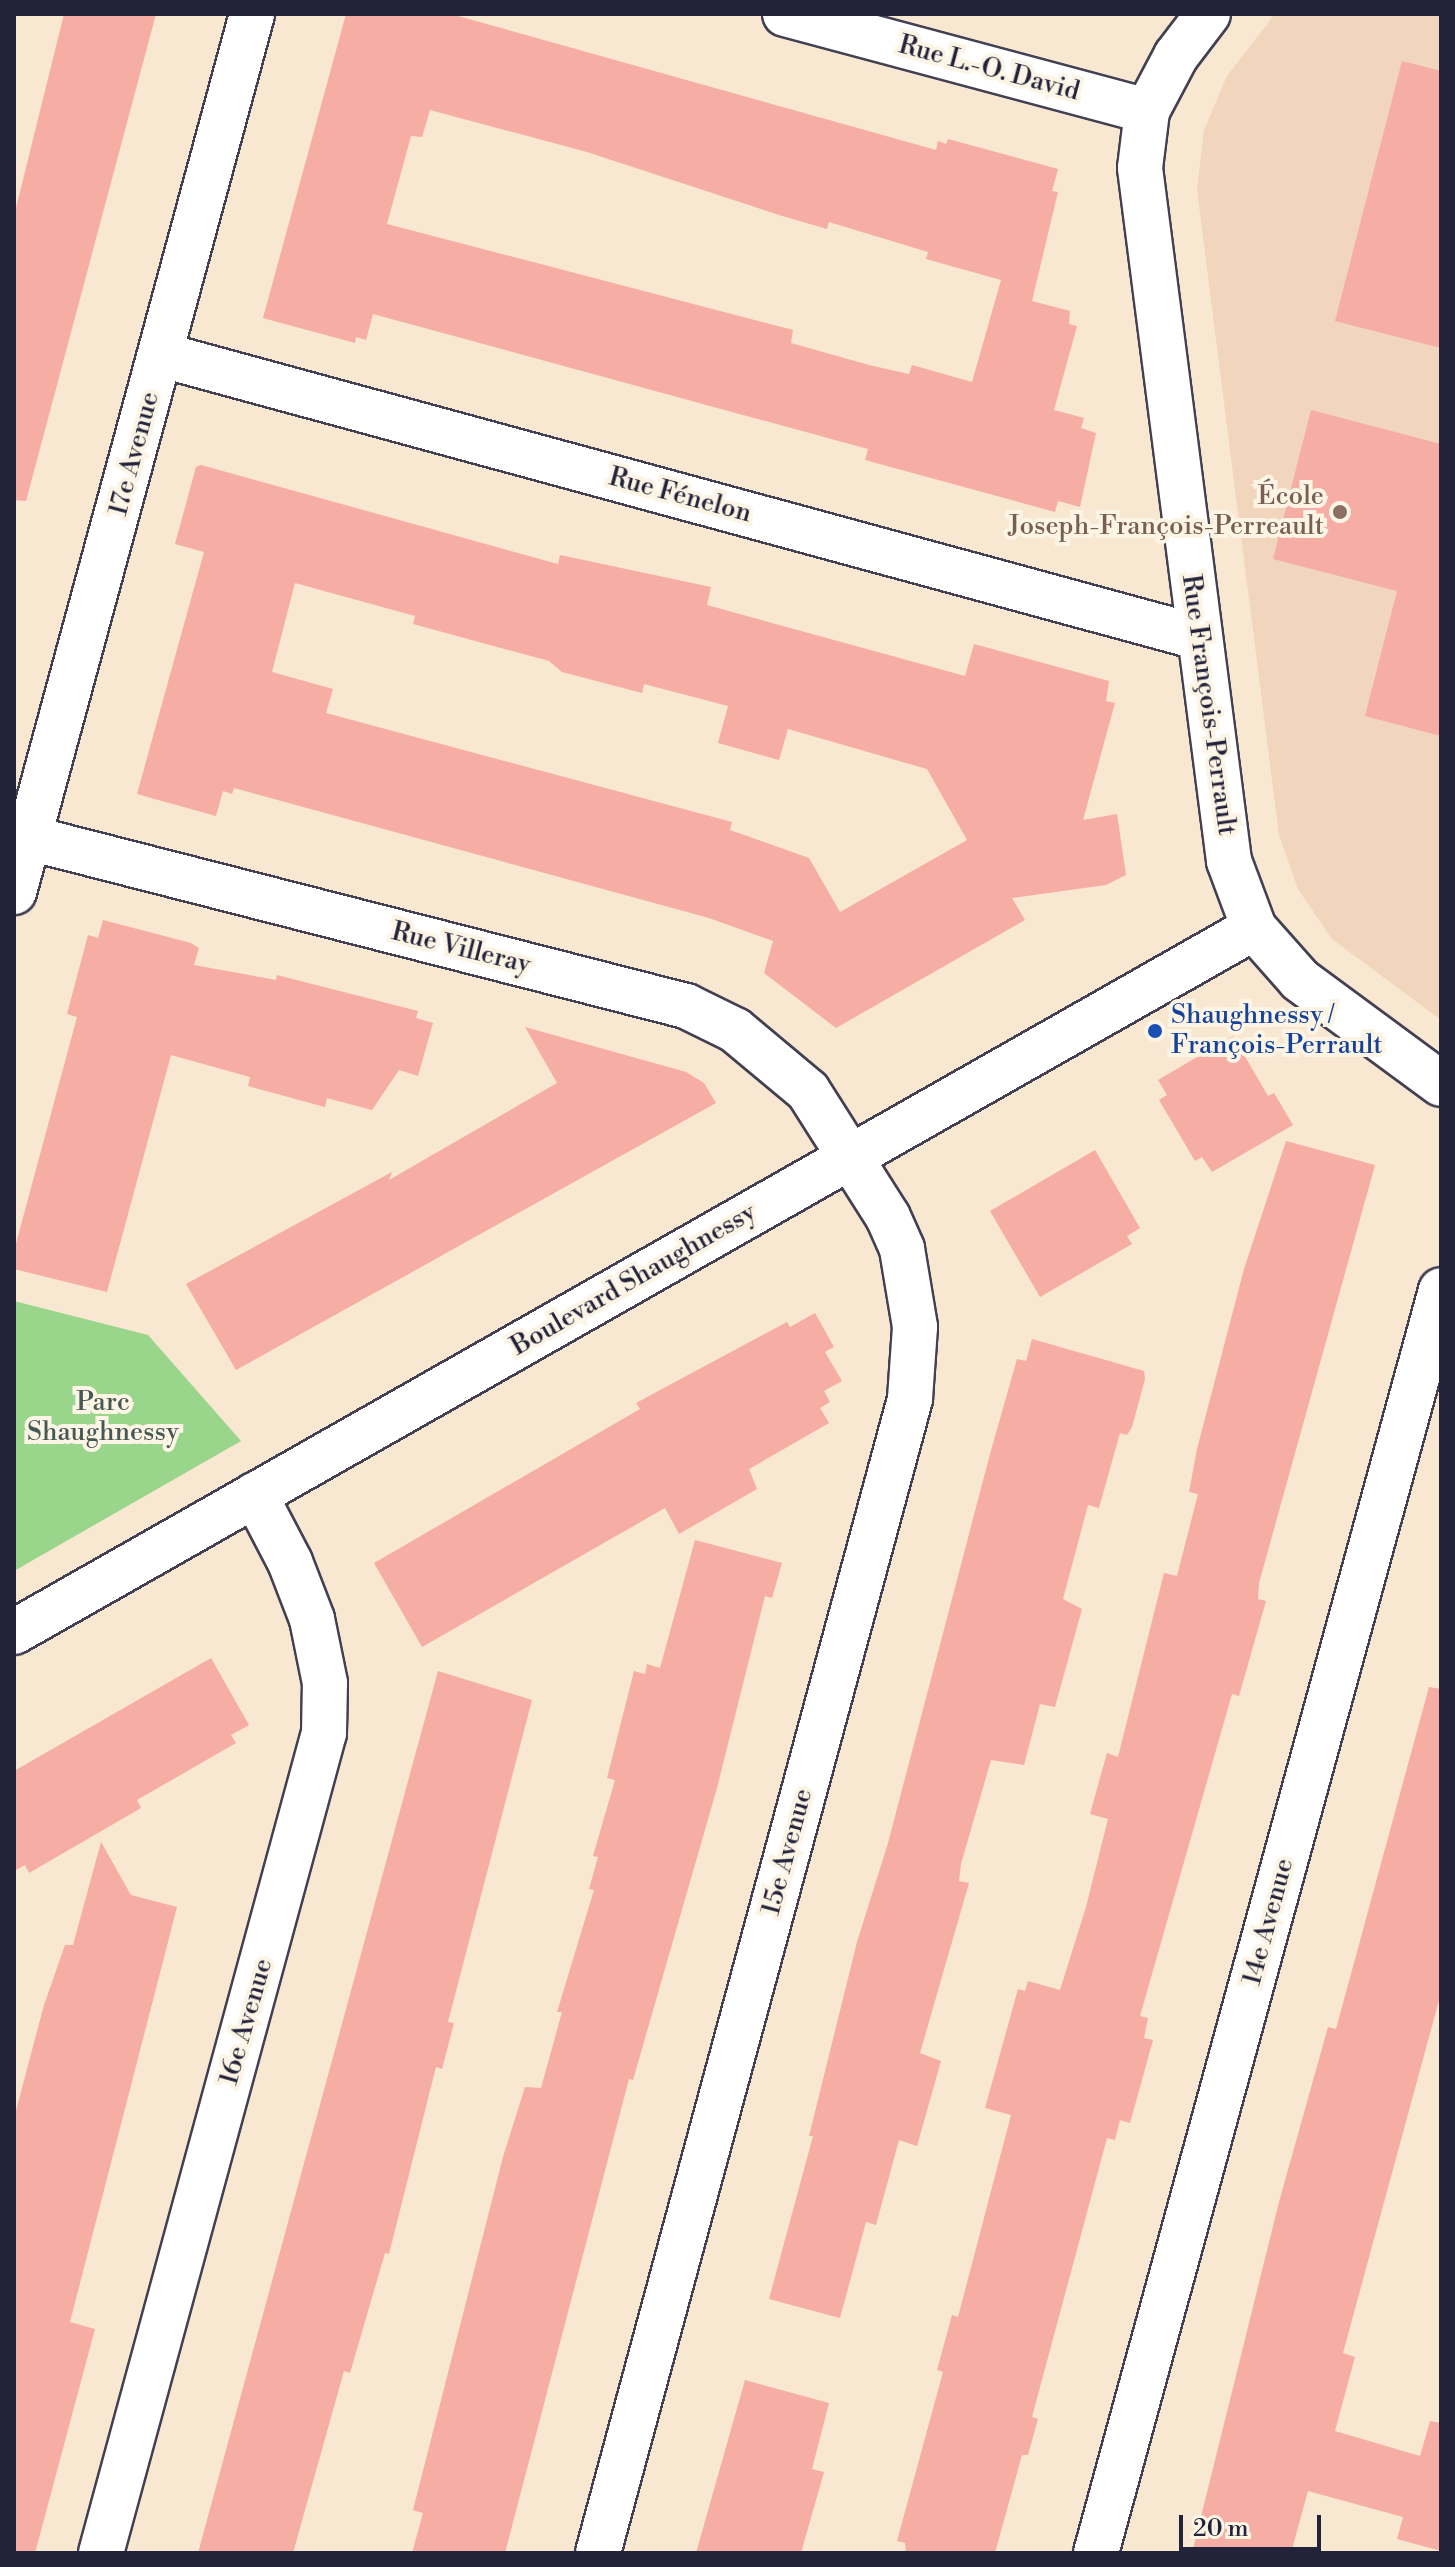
<!DOCTYPE html>
<meta charset="utf-8">
<style>
body{margin:0}
#map{position:relative;width:1455px;height:2567px;overflow:hidden;background:#f8e7d1;font-family:"Libre Bodoni",serif}
div>[style]{position:absolute}
[style*='--x']{left:calc(var(--x)*1px);top:calc(var(--y)*1px);width:calc(var(--w)*1px);rotate:calc(var(--a)*1deg)}
.built>*{inset:0;background:#f1d5bd}
.green>*{inset:0;background:#99d58a}
.building>*{inset:0;background:#f5ada4}
.roads{filter:drop-shadow(2px 0 #424052) drop-shadow(-2px 0 #424052) drop-shadow(0 2px #424052) drop-shadow(0 -2px #424052)}
.street>*{height:44px;margin:-22px;padding:0 22px;transform-origin:22px;border-radius:22px;background:#fff}
.dots>*{width:22px;height:22px;translate:-50% -50%;box-sizing:border-box;border:4px solid #fcf5e5;border-radius:50%}
span{translate:-50% -50%;white-space:nowrap;text-align:center;line-height:1.15;-webkit-text-stroke:8px #fcf5e5;paint-order:stroke}
.street-label{font-size:26px;color:#22223b}
.education-label{font-size:26px;color:#785e54}
.right{translate:-100% -50%;text-align:right}
.transit-label{font-size:26px;color:#164399}
.left{translate:0 -50%;text-align:left}
.park-label{font-size:26px;color:#465853}
.frame{position:absolute;inset:0;border:16px solid #22223b;pointer-events:none}
.scale{position:absolute;left:1179px;top:2515px;width:142px;height:36px;box-sizing:border-box;border:4px solid #22223b;border-top:0;padding-left:10px;font-size:24px;line-height:28px;white-space:nowrap;color:#22223b;-webkit-text-stroke:6px #fcf5e5;paint-order:stroke}
</style>
<div id="map">
<div class="built">
<i style="clip-path:polygon(1275px 14px,1441px 14px,1441px 1020px,1332px 939px,1298px 889px,1279px 835px,1197px 190px,1204px 130px,1227px 76px)"></i>
</div>
<div class="green">
<i style="clip-path:polygon(14px 1301px,148px 1335px,241px 1441px,14px 1571px)"></i>
</div>
<div class="building">
<i style="clip-path:polygon(64px 14px,156px 14px,26px 501px,14px 500px,14px 216px)"></i>
<i style="clip-path:polygon(evenodd,346px 14px,451px 14px,936px 150px,938px 141px,946px 144px,948px 139px,1058px 169px,1052px 191px,1058px 192px,1032px 301px,1070px 311px,1069px 324px,1077px 326px,1054px 410px,1084px 418px,1081px 428px,1096px 433px,1080px 507px,1058px 501px,1055px 512px,865px 460px,868px 449px,373px 314px,366px 340px,356px 337px,355px 343px,263px 318px,346px 14px,430px 110px,587px 152px,779px 215px,827px 229px,829px 222px,928px 252px,926px 259px,1001px 280px,972px 382px,912px 365px,909px 374px,869px 365px,791px 343px,793px 330px,387px 224px,411px 136px,422px 137px,430px 110px)"></i>
<i style="clip-path:polygon(1402px 61px,1441px 71px,1441px 348px,1335px 321px)"></i>
<i style="clip-path:polygon(1311px 410px,1441px 444px,1441px 736px,1365px 716px,1397px 591px,1273px 559px)"></i>
<i style="clip-path:polygon(evenodd,201px 465px,558px 564px,560px 555px,711px 587px,707px 605px,965px 676px,974px 644px,1109px 681px,1106px 701px,1115px 703px,1083px 820px,1117px 814px,1126px 875px,1106px 885px,1012px 898px,1025px 920px,836px 1028px,764px 973px,773px 941px,709px 918px,234px 788px,232px 794px,223px 791px,216px 816px,137px 794px,204px 552px,175px 544px,196px 467px,201px 465px,295px 583px,415px 616px,413px 624px,549px 661px,562px 672px,642px 693px,644px 684px,728px 706px,718px 743px,779px 760px,788px 729px,927px 769px,967px 840px,840px 912px,809px 858px,730px 830px,732px 822px,326px 713px,333px 689px,272px 672px,295px 583px)"></i>
<i style="clip-path:polygon(103px 920px,191px 943px,199px 948px,194px 965px,276px 980px,277px 975px,418px 1011px,416px 1018px,433px 1023px,418px 1076px,399px 1070px,372px 1110px,327px 1098px,325px 1107px,248px 1086px,250px 1077px,171px 1055px,107px 1292px,14px 1269px,14px 1251px,77px 1017px,67px 1014px,88px 935px,98px 938px)"></i>
<i style="clip-path:polygon(525px 1027px,686px 1072px,704px 1083px,716px 1103px,236px 1370px,186px 1284px,392px 1172px,389px 1180px,557px 1083px)"></i>
<i style="clip-path:polygon(1233px 1036px,1268px 1096px,1274px 1093px,1293px 1125px,1212px 1172px,1202px 1157px,1195px 1161px,1159px 1100px,1167px 1095px,1158px 1080px)"></i>
<i style="clip-path:polygon(1286px 1141px,1375px 1165px,1259px 1583px,1258px 1599px,1266px 1601px,1239px 1696px,1232px 1694px,1140px 2016px,1148px 2018px,1144px 2038px,1153px 2040px,1137px 2098px,1130px 2123px,1120px 2120px,1115px 2140px,1107px 2138px,1032px 2417px,1038px 2419px,1028px 2455px,1022px 2455px,995px 2553px,906px 2553px,905px 2543px,897px 2541px,943px 2372px,937px 2370px,952px 2315px,958px 2317px,1011px 2115px,985px 2108px,1018px 1989px,1025px 1991px,1028px 1981px,1060px 1990px,1086px 1907px,1108px 1819px,1090px 1814px,1107px 1753px,1118px 1757px,1164px 1573px,1177px 1576px,1198px 1494px,1189px 1492px,1197px 1449px,1244px 1269px)"></i>
<i style="clip-path:polygon(1095px 1150px,1140px 1228px,1127px 1236px,1132px 1244px,1040px 1297px,990px 1211px)"></i>
<i style="clip-path:polygon(815px 1313px,834px 1347px,825px 1352px,842px 1381px,824px 1391px,830px 1402px,820px 1408px,829px 1423px,749px 1469px,757px 1489px,679px 1534px,665px 1508px,422px 1647px,374px 1563px,640px 1409px,636px 1403px,787px 1322px,790px 1327px)"></i>
<i style="clip-path:polygon(1032px 1339px,1144px 1371px,1145px 1379px,1132px 1427px,1127px 1435px,1120px 1433px,1099px 1508px,1088px 1505px,1063px 1599px,1082px 1609px,1055px 1707px,1040px 1704px,1024px 1765px,991px 1760px,961px 1864px,959px 1881px,969px 1883px,920px 2053px,941px 2061px,917px 2146px,899px 2140px,876px 2225px,866px 2222px,840px 2318px,769px 2299px,813px 2136px,809px 2136px,857px 1942px,888px 1843px,990px 1454px,1017px 1359px,1026px 1361px)"></i>
<i style="clip-path:polygon(695px 1540px,782px 1563px,772px 1598px,765px 1596px,717px 1788px,633px 2080px,629px 2079px,505px 2553px,412px 2553px,423px 2513px,413px 2510px,503px 2157px,525px 2087px,541px 2088px,562px 2012px,557px 2012px,594px 1890px,589px 1889px,598px 1857px,593px 1856px,615px 1780px,607px 1778px,634px 1671px,645px 1674px,647px 1664px,660px 1668px)"></i>
<i style="clip-path:polygon(211px 1658px,249px 1725px,231px 1735px,236px 1743px,137px 1800px,141px 1808px,29px 1873px,25px 1865px,14px 1871px,14px 1771px)"></i>
<i style="clip-path:polygon(438px 1671px,532px 1700px,448px 2022px,454px 2023px,442px 2069px,436px 2067px,389px 2254px,385px 2253px,350px 2373px,344px 2371px,293px 2553px,198px 2553px)"></i>
<i style="clip-path:polygon(1429px 1687px,1441px 1689px,1441px 1993px,1343px 2353px,1355px 2357px,1335px 2431px,1420px 2456px,1430px 2421px,1441px 2423px,1441px 2551px,1397px 2539px,1403px 2517px,1308px 2491px,1291px 2553px,1192px 2553px,1279px 2202px,1328px 2027px,1336px 2029px)"></i>
<i style="clip-path:polygon(101px 1842px,131px 1895px,177px 1907px,70px 2322px,95px 2329px,35px 2553px,14px 2553px,14px 2118px,44px 2005px,65px 1945px,73px 1945px)"></i>
<i style="clip-path:polygon(745px 2380px,829px 2403px,812px 2469px,824px 2472px,801px 2553px,696px 2553px)"></i>
</div>
<div class="roads">
<div class="street">
<i style="--x:785;--y:14;--w:375;--a:15"></i>
<i style="--x:1208;--y:14;--w:53;--a:127.3"></i>
<i style="--x:1176;--y:56;--w:62;--a:117.8"></i>
<i style="--x:1147;--y:111;--w:57;--a:97"></i>
<i style="--x:1140;--y:168;--w:699;--a:82.68"></i>
<i style="--x:1229;--y:861;--w:72;--a:69.5"></i>
<i style="--x:1254;--y:928;--w:69;--a:48.5"></i>
<i style="--x:1300;--y:980;--w:175;--a:36.4"></i>
<i style="--x:162;--y:355;--w:1074;--a:15.23"></i>
<i style="--x:14;--y:834;--w:694;--a:14.36"></i>
<i style="--x:686;--y:1006;--w:55;--a:26.1"></i>
<i style="--x:735;--y:1030;--w:95;--a:39.9"></i>
<i style="--x:808;--y:1091;--w:149;--a:57.6"></i>
<i style="--x:888;--y:1217;--w:35;--a:66"></i>
<i style="--x:902;--y:1249;--w:79;--a:80.5"></i>
<i style="--x:915;--y:1327;--w:72;--a:94"></i>
<i style="--x:910;--y:1399;--w:1195;--a:105.13"></i>
<i style="--x:14;--y:892;--w:910;--a:-74.83"></i>
<i style="--x:14;--y:1632;--w:1426;--a:-29.59"></i>
<i style="--x:101;--y:2553;--w:850;--a:-74.79"></i>
<i style="--x:324;--y:1733;--w:50;--a:-88.9"></i>
<i style="--x:325;--y:1683;--w:65;--a:-101.5"></i>
<i style="--x:312;--y:1619;--w:61;--a:-111.1"></i>
<i style="--x:290;--y:1562;--w:76;--a:-117.6"></i>
<i style="--x:1096;--y:2553;--w:1309;--a:-74.72"></i>
</div>
</div>
<div class="dots">
<i style="left:1340px;top:512px;background:#8d6e63"></i>
<i style="left:1155px;top:1031px;background:#1a4fb4"></i>
</div>
<div class="street-label">
<span style="left:989px;top:69px;rotate:15deg">Rue L.-O. David</span>
<span style="left:135px;top:454px;rotate:-75deg">17e Avenue</span>
<span style="left:680px;top:496px;rotate:15deg">Rue Fénelon</span>
<span style="left:1208px;top:705px;rotate:82deg">Rue François-Perrault</span>
<span style="left:461px;top:949px;rotate:14deg">Rue Villeray</span>
<span style="left:634px;top:1280px;rotate:-30deg">Boulevard Shaughnessy</span>
<span style="left:788px;top:1852px;rotate:-75deg">15e Avenue</span>
<span style="left:1269px;top:1922px;rotate:-75deg">14e Avenue</span>
<span style="left:247px;top:2022px;rotate:-74deg">16e Avenue</span>
</div>
<div class="education-label">
<span class="right" style="left:1324px;top:512px">École<br>Joseph-François-Perreault</span>
</div>
<div class="transit-label">
<span class="left" style="left:1171px;top:1031px">Shaughnessy /<br>François-Perrault</span>
</div>
<div class="park-label">
<span style="left:103px;top:1418px">Parc<br>Shaughnessy</span>
</div>
<div class="frame"></div>
<div class="scale">20 m</div>
</div>
